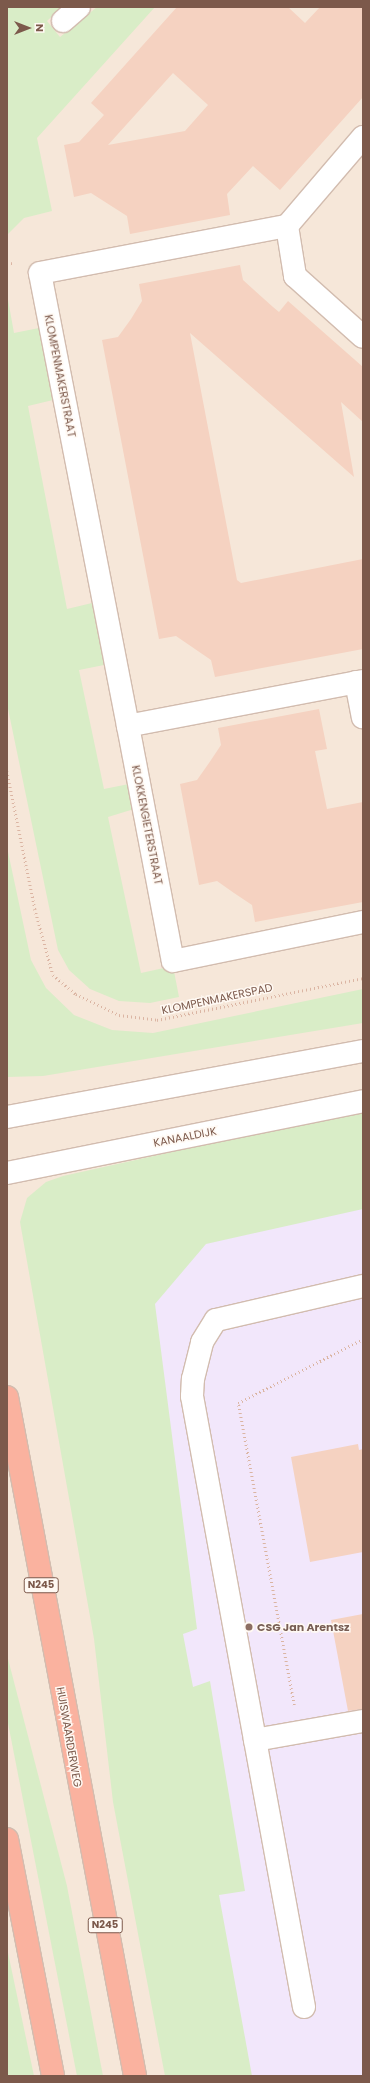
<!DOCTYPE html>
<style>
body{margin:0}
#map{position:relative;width:370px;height:2083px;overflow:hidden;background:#fef5eb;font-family:Poppins,sans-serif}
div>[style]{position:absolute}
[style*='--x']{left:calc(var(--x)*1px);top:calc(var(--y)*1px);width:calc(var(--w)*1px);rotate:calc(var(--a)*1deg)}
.residential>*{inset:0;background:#f6e7d9}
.education>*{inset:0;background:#f2e7fb}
.green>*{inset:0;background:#d9edc7}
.building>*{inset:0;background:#f5d2c1}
.path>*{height:2.5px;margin-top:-1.25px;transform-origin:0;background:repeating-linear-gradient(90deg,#dbb5a3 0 1px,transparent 0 4px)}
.roads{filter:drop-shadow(1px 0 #d2bcaf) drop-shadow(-1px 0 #d2bcaf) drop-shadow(0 1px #d2bcaf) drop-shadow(0 -1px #d2bcaf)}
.minor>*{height:22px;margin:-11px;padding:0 11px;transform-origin:11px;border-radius:11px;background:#fff}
.highway>*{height:22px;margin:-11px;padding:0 11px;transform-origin:11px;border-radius:11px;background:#fab29f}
.dots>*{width:11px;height:11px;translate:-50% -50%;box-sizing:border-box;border:2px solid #fff9f3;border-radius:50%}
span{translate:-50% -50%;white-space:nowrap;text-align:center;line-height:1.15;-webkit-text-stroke:3px #fff9f3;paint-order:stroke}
.shield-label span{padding:1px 3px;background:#fff9f3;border:1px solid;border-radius:3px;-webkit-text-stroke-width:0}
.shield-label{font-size:10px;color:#7c594b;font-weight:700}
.street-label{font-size:11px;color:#7c594b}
.education-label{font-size:11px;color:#785e54;font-weight:700}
.left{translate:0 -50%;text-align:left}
.frame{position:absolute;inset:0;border:8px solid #7c594b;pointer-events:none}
.north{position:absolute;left:8px;top:8px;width:40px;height:40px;-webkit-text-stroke:3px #fff9f3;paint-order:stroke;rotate:90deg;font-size:11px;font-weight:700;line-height:16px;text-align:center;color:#7c594b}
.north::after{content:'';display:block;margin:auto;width:14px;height:18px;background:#7c594b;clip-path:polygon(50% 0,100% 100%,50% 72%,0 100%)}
</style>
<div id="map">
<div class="residential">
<i style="clip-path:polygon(7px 7px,363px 7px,363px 2076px,7px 2076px)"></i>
</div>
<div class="education">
<i style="clip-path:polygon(363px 1161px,363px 2076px,204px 2076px,148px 1219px)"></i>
</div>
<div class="green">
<i style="clip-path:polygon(7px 7px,62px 7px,47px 21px,60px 37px,97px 7px,155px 7px,37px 138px,52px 211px,24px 218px,7px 235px)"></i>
<i style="clip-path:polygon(7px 294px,14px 333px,39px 328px,53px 400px,28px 406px,67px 609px,92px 603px,104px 665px,79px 670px,104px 789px,129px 784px,134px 809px,108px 817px,141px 973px,173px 966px,179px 997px,150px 1003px,119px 1001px,90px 989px,69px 970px,58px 950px,7px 704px)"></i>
<i style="clip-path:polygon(7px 847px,31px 960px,46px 988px,74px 1015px,112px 1030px,153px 1033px,363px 989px,363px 1023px,43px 1076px,7px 1077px)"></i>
<i style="clip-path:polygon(363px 1110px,363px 1209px,206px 1244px,155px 1304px,197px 1629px,183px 1634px,193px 1687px,210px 1681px,245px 1891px,219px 1895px,252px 2076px,165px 2076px,113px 1802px,94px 1639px,20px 1222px,27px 1198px,46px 1182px,63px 1176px)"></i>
<i style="clip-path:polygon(7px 1655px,67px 1886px,103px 2076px,77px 2076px,7px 1718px)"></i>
<i style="clip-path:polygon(7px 1948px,34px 2076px,7px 2076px)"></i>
</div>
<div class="building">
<i style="clip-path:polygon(evenodd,177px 7px,288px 7px,305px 23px,320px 7px,363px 7px,363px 97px,280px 190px,253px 166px,227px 194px,230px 215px,130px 234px,127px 216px,91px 193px,74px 197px,64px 145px,79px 142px,104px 115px,91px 103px,177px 7px,173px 73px,208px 105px,185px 131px,108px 145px,173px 73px)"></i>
<i style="clip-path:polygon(240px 265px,243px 280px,273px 307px,279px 312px,288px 301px,363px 367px,363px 422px,341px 402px,354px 477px,190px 333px,237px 580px,241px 583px,363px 559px,363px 649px,215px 677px,211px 660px,176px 636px,159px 639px,102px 340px,118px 337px,131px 319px,142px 301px,139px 284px)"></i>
<i style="clip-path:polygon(319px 709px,327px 749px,315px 751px,327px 809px,363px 802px,363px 902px,255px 922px,252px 905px,234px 893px,217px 881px,199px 885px,180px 784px,197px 780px,209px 763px,221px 745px,218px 728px)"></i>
<i style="clip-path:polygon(358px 1444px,359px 1450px,363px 1449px,363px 1552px,310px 1562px,291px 1457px)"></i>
<i style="clip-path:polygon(363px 1614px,363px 1709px,348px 1711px,331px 1620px)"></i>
</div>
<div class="path">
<i style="--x:7;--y:262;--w:7;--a:16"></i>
<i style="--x:7;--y:771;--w:141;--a:78.5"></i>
<i style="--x:35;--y:909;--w:68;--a:74.7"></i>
<i style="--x:53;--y:975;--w:30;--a:40"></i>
<i style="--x:76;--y:994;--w:48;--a:26"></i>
<i style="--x:119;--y:1015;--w:38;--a:7"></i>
<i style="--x:157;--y:1020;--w:210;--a:-11.5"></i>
<i style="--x:294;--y:1705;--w:307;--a:-100.5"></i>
<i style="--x:238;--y:1403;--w:140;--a:-27.1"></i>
</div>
<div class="roads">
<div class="minor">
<i style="--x:63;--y:21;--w:21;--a:-41"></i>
<i style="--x:363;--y:137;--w:117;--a:130.5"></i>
<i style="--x:287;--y:226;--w:51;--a:80.9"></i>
<i style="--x:295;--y:276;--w:91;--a:41.9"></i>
<i style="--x:363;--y:681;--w:239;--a:169.2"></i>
<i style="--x:128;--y:726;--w:239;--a:79.2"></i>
<i style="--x:173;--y:961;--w:194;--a:-11.6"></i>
<i style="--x:356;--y:682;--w:36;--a:79"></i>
<i style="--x:128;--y:726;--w:461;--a:-101"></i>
<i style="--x:40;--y:273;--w:251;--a:-10.8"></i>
<i style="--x:7;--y:1117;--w:362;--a:-10.5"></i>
<i style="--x:7;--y:1173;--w:363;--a:-11.4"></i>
<i style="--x:255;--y:1740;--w:110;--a:-10"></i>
<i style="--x:304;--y:2007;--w:621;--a:-100.39"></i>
<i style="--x:192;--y:1396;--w:17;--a:-87"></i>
<i style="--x:193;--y:1379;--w:38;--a:-76"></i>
<i style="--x:202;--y:1342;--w:26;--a:-58"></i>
<i style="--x:216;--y:1320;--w:151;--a:-13"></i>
</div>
<div class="highway">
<i style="--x:7;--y:1397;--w:691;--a:79.32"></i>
<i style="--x:7;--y:1839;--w:241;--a:79"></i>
</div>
</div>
<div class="dots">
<i style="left:249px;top:1627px;background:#8d6e63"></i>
</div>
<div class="shield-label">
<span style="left:41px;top:1585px">N245</span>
<span style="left:105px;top:1925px">N245</span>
</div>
<div class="street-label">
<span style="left:60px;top:376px;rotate:79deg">KLOMPENMAKERSTRAAT</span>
<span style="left:147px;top:825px;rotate:79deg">KLOKKENGIETERSTRAAT</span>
<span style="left:217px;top:999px;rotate:-12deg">KLOMPENMAKERSPAD</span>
<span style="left:185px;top:1137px;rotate:-11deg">KANAALDIJK</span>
<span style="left:69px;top:1737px;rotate:80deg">HUISWAARDERWEG</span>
</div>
<div class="education-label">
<span class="left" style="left:257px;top:1627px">CSG Jan Arentsz</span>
</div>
<div class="frame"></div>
<div class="north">N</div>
</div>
